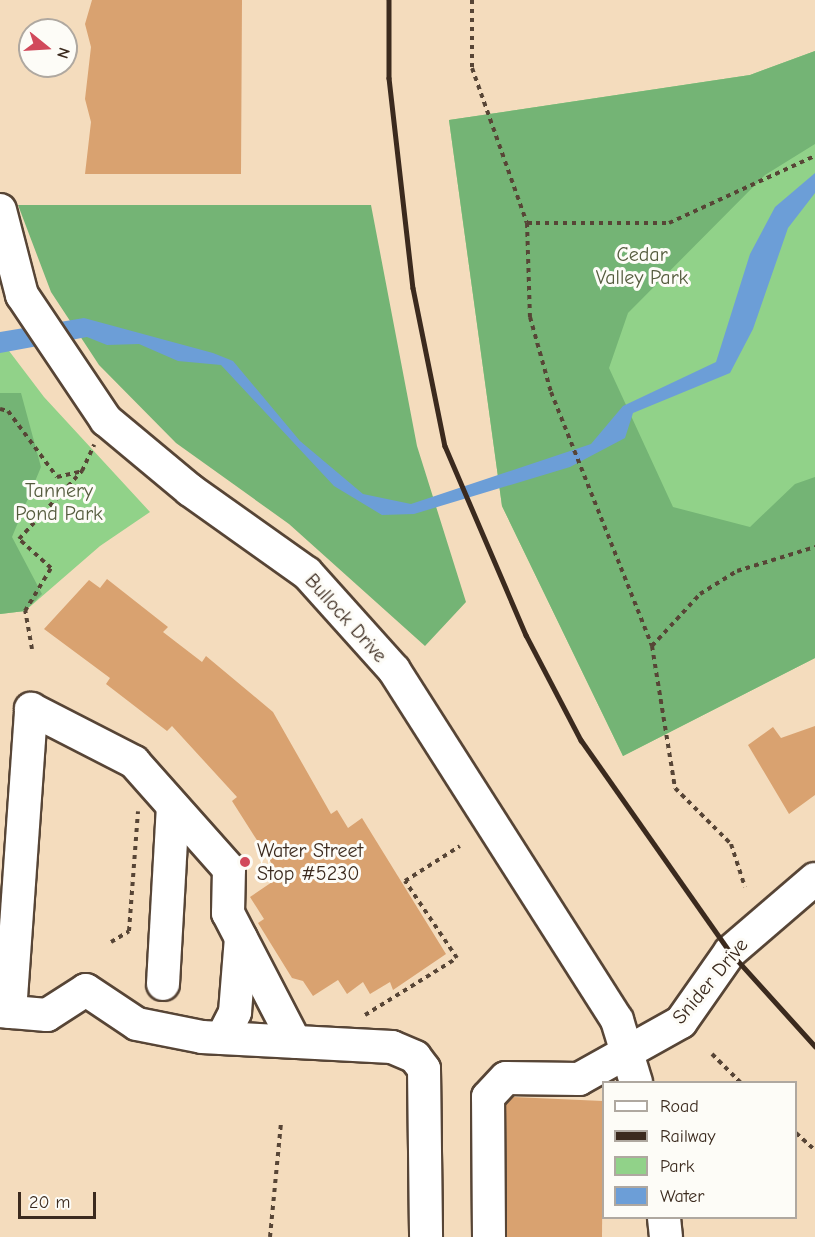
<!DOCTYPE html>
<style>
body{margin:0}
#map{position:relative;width:815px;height:1237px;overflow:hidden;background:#f4dcbd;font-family:"Comic Neue",sans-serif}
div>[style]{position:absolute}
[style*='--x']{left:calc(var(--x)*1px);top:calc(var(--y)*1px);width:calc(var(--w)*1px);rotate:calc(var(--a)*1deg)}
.green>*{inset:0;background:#91d289}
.forest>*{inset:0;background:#74b475}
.water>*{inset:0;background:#6c9ed7}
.building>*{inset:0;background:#d9a270}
.path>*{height:4px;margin-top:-2px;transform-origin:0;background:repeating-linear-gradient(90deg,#574536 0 4.5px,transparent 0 9px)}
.roads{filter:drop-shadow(2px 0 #574536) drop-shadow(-2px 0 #574536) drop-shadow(0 2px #574536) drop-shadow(0 -2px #574536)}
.minor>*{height:32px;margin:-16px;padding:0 16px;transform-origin:16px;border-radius:16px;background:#fff}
.rail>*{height:4.5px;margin:-2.25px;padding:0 2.25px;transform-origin:2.25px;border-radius:2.25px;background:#3b2a1e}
.dots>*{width:16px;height:16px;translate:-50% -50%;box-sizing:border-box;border:3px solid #fdfcf7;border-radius:50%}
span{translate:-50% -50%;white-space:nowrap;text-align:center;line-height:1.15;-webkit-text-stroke:6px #fdfcf7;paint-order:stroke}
.park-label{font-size:20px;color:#555c3e}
.street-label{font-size:20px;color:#3b2a1e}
.poi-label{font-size:20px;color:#3b2a1e}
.left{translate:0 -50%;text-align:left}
.legend{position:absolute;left:602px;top:1081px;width:195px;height:138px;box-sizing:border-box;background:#fdfcf7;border:2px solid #afa8a0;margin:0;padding:8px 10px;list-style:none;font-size:18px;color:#3b2a1e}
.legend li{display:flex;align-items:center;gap:12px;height:30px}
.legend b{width:30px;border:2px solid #afa8a0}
.north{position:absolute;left:18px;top:18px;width:60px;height:60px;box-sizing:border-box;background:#fdfcf7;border:2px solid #afa8a0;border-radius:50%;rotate:108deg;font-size:16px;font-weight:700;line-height:24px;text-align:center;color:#3b2a1e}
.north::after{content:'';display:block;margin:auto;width:21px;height:27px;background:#d1495b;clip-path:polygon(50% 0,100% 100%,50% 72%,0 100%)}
.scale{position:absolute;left:18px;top:1192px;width:78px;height:27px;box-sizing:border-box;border:3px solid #3b2a1e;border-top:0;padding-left:8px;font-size:18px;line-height:21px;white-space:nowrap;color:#3b2a1e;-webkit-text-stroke:4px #fdfcf7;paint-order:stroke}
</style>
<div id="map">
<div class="green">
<i style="clip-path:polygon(815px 51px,815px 658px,623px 756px,502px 506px,449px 120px,750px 75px)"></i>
<i style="clip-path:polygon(0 339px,44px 397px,150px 512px,100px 546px,25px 611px,0 614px)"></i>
</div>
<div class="forest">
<i style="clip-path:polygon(815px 51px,815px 144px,765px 175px,628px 313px,609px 368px,673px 507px,750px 527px,795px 484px,815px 477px,815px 658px,623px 756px,502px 506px,449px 120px,750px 75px)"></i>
<i style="clip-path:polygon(18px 205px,371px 205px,417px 446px,466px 602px,425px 646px,289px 524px,176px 443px,99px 365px,51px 292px)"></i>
<i style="clip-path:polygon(0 393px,21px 393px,41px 467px,12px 537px,42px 594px,25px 611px,0 614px)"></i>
</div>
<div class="water">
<i style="clip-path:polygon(815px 173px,815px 193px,788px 228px,753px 329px,730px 373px,633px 413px,625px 438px,570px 467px,414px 514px,382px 515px,334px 486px,221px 365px,178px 361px,139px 344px,107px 345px,87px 337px,0 353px,0 332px,84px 318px,213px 353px,233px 361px,300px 441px,363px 494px,411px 504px,591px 444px,623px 406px,716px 362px,750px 254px,775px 207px)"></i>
</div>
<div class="building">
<i style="clip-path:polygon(92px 0,242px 0,241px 174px,85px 174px,91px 122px,85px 99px,91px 47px,85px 24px)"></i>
<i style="clip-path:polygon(107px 579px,168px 627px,163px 632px,202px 662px,206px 656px,273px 712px,331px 814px,337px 810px,348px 828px,362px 818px,446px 954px,393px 990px,390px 982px,370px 994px,363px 982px,347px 994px,338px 980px,313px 996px,303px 981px,292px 978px,258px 923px,264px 919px,250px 897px,275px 880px,267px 870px,274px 867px,232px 801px,237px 797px,172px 726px,167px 731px,106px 684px,110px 678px,44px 629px,89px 580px,100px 588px)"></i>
<i style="clip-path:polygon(815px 726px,815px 795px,789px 814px,748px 745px,773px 727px,781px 738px)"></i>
<i style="clip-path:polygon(513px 1097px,603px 1101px,602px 1237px,507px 1237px,506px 1104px)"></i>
</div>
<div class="path">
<i style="--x:472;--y:0;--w:68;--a:90"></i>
<i style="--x:472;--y:68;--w:164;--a:70.5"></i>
<i style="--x:527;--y:223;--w:94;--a:88.2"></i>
<i style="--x:530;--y:317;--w:78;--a:74.4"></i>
<i style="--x:551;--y:392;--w:273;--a:68.3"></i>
<i style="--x:652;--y:646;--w:144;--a:80.8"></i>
<i style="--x:675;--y:788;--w:79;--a:45"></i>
<i style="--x:731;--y:844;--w:45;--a:72"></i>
<i style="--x:527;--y:223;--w:142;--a:0"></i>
<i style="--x:669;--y:223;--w:161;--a:-24.7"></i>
<i style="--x:0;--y:409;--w:8;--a:14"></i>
<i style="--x:8;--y:411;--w:82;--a:53.4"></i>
<i style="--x:57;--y:477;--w:26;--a:-13"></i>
<i style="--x:82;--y:471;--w:29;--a:-65"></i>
<i style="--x:652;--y:646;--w:71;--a:-47.3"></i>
<i style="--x:700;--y:594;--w:44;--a:-31.9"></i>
<i style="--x:737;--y:571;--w:82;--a:-17.1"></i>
<i style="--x:32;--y:649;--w:39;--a:-100"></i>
<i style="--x:25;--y:611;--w:50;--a:-58.8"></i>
<i style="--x:51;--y:568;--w:43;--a:-137.8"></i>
<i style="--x:19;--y:539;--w:93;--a:-47.2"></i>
<i style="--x:111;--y:942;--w:21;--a:-31"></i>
<i style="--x:129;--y:931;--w:120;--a:-85.7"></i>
<i style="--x:365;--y:1015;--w:108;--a:-31.8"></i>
<i style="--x:457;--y:958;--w:93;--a:-124"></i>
<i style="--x:405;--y:881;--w:65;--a:-32.5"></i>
<i style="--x:712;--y:1054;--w:40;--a:45"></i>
<i style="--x:796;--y:1133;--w:25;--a:42"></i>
<i style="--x:270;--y:1237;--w:115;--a:-84.5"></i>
</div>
<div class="roads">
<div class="minor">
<i style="--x:0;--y:210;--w:88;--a:75.5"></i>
<i style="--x:22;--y:295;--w:151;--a:56.1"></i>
<i style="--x:106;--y:420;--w:109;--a:39.8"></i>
<i style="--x:190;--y:490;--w:143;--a:35.4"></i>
<i style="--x:307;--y:573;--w:130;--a:48.1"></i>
<i style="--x:394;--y:670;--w:415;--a:57.5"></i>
<i style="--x:617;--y:1020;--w:65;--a:73"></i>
<i style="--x:163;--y:984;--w:177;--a:-86.8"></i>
<i style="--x:0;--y:1011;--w:47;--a:4.9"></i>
<i style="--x:47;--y:1015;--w:46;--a:-32.7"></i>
<i style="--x:86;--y:990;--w:61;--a:33.7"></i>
<i style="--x:137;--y:1024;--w:66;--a:11.3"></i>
<i style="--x:202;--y:1037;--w:190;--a:3"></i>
<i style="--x:392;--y:1047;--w:25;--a:23"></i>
<i style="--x:415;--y:1057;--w:15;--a:53"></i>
<i style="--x:424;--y:1069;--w:168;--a:89.3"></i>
<i style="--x:10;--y:1012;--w:304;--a:-86"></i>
<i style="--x:31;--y:709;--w:116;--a:27.2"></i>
<i style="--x:134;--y:762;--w:143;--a:48.4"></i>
<i style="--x:229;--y:869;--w:44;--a:91.3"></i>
<i style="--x:228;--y:913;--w:145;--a:62.6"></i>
<i style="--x:222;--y:1038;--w:29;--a:-63"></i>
<i style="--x:235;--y:1012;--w:74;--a:-85.4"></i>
<i style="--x:664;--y:1218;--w:19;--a:84"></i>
<i style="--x:489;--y:1237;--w:140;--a:-90.4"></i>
<i style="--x:488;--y:1097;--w:26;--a:-47"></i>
<i style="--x:506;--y:1078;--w:73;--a:0.8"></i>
<i style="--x:579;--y:1079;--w:117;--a:-29.2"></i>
<i style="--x:681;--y:1022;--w:85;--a:-55"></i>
<i style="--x:730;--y:952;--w:112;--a:-40.7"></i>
</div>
</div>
<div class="rail">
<i style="--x:389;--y:0;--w:78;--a:90"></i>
<i style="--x:389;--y:78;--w:211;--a:83.5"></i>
<i style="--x:413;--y:288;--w:161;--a:78.6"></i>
<i style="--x:445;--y:446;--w:206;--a:66.8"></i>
<i style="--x:526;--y:635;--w:119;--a:62.4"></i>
<i style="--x:581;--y:740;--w:259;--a:54.9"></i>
<i style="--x:730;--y:952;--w:127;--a:47.9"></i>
</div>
<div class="dots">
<i style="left:245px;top:862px;background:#d1495b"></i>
</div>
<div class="park-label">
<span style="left:642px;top:266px">Cedar<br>Valley Park</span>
<span style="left:59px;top:502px">Tannery<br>Pond Park</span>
</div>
<div class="street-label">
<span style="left:346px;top:618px;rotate:48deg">Bullock Drive</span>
<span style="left:710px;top:981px;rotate:-50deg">Snider Drive</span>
</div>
<div class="poi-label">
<span class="left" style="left:257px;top:862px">Water Street<br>Stop #5230</span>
</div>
<ul class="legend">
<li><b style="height:8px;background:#fff"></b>Road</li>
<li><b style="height:8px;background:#3b2a1e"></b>Railway</li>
<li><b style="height:16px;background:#91d289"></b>Park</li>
<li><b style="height:16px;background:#6c9ed7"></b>Water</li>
</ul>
<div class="north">N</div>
<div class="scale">20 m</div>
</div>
